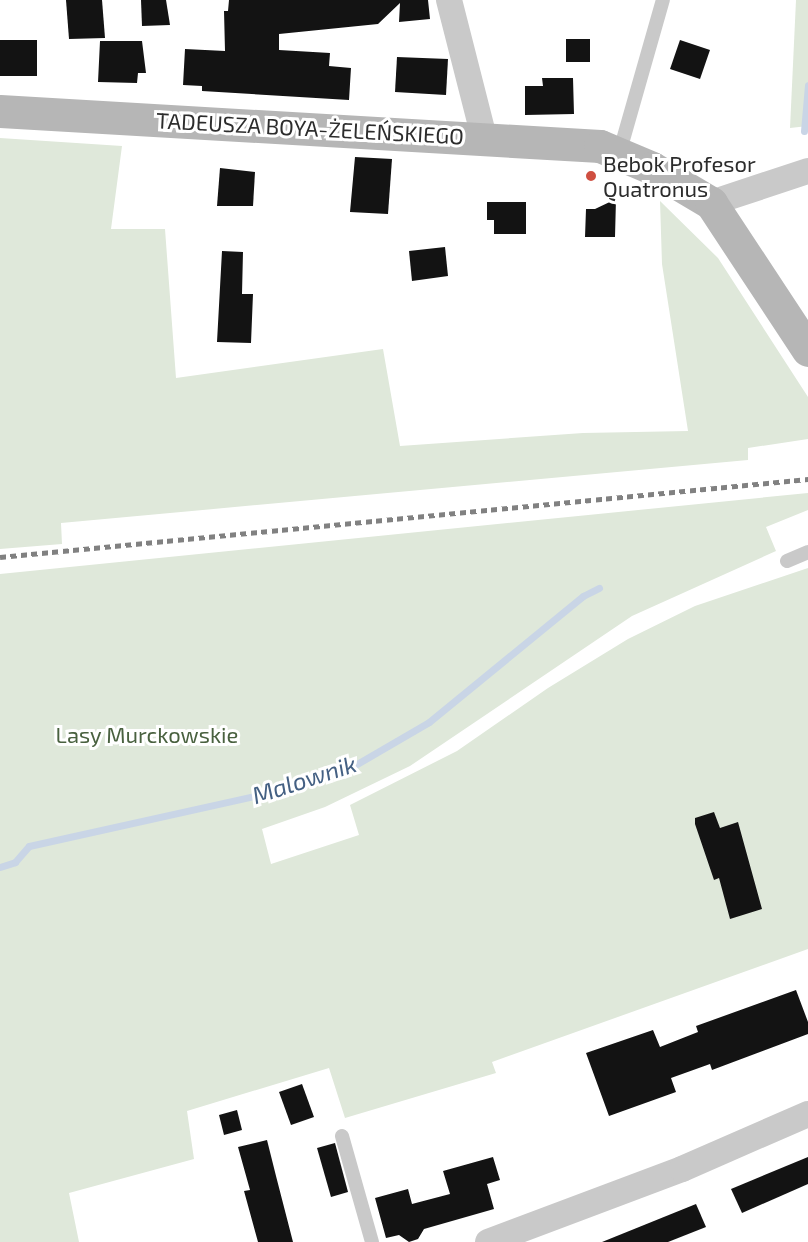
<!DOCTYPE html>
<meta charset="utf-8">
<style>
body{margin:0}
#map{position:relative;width:808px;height:1242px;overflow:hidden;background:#fff;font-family:"Exo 2",sans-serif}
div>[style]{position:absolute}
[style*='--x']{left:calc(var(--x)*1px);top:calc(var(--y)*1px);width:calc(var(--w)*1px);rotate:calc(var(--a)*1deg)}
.green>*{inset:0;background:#dfe8da}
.stream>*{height:7px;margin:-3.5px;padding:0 3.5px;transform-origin:3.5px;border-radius:3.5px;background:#c9d5e6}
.building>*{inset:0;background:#131313}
.lane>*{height:14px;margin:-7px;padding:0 7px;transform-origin:7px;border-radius:7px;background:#c9c9c9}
.street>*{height:26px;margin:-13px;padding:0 13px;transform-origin:13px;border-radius:13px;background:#c9c9c9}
.secondary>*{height:33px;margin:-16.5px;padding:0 16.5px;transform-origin:16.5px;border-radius:16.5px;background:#b6b6b6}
.rail>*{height:4.5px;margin-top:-2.25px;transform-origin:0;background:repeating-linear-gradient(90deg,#818181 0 6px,transparent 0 10.5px)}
.dots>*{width:16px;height:16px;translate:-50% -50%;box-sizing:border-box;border:3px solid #fff;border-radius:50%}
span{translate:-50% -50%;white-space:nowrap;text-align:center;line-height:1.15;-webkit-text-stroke:6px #fff;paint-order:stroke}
.street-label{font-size:22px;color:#2c2c2c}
.poi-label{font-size:22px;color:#2c2c2c}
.left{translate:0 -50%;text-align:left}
.park-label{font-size:22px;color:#49613f}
.water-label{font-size:24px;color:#446083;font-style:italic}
</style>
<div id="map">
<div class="green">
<i style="clip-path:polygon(796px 0,808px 0,808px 126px,790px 128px)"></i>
<i style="clip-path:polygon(0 138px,122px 146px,111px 229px,165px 229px,176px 378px,383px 349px,400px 446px,583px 433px,688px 431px,662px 264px,660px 201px,718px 258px,808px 397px,808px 439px,748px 448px,748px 460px,61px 523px,62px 544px,0 549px)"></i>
<i style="clip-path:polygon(808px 493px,808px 510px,766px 527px,776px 551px,632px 616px,410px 766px,325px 807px,262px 829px,271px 864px,359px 835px,350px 805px,457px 751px,548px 688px,628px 639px,695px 606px,808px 568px,808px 949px,492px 1062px,496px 1073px,345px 1118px,329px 1068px,187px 1111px,194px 1159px,69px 1193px,79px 1242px,0 1242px,0 574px)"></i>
</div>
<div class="stream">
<i style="--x:804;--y:131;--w:46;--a:-85"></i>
<i style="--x:0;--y:867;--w:16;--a:-18"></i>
<i style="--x:15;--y:862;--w:21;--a:-49"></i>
<i style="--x:29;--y:846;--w:267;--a:-12.5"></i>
<i style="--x:290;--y:788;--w:63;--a:-18.4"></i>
<i style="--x:350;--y:768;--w:91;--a:-30.2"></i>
<i style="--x:429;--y:722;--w:199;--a:-39.3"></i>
<i style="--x:583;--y:596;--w:18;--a:-27"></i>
</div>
<div class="building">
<i style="clip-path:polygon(66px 0,102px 0,105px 38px,69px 39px)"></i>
<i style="clip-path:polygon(141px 0,166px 0,170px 25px,142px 26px)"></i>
<i style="clip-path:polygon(229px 0,428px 0,430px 19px,399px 22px,400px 3px,378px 24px,279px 34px,279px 50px,330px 53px,329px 66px,351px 68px,349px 100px,202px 91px,202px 86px,183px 85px,185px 49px,225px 51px,224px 11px,228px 11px)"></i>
<i style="clip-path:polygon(566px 39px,590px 39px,590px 62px,566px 62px)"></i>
<i style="clip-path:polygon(0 40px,37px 40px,37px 76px,0 76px)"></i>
<i style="clip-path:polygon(680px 40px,710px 50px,700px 79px,670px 69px)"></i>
<i style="clip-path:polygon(100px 41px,142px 41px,146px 73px,138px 73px,137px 83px,98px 82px)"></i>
<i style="clip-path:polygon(397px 57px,448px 59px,446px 95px,395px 92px)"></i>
<i style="clip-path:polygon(542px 78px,573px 78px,574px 114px,525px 115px,525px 86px,543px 86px)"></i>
<i style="clip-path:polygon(355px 157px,392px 159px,388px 214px,350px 212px)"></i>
<i style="clip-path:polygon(220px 168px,255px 172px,253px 206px,217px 206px)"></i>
<i style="clip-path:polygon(616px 199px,615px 237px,585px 237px,586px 209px,595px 209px)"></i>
<i style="clip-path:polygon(487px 202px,526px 202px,526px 234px,494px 234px,494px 220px,487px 220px)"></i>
<i style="clip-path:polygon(445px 247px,448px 276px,412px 281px,409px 251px)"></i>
<i style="clip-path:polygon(222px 251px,243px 252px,242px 294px,253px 294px,251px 343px,217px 342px)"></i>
<i style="clip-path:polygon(714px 812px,720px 828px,738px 822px,762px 909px,730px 919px,719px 878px,714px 880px,695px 824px,695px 818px)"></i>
<i style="clip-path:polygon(796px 990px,808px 1022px,808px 1034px,712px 1070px,710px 1064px,671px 1078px,676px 1092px,609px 1116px,586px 1053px,653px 1030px,660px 1047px,698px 1032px,696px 1026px)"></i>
<i style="clip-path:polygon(302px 1084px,314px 1117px,291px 1125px,279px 1092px)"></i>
<i style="clip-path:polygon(237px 1110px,242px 1130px,224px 1135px,219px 1115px)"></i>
<i style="clip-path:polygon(267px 1140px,276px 1176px,293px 1242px,258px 1242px,244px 1191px,250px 1190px,238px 1147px)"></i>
<i style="clip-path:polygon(335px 1143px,348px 1192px,331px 1197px,317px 1148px)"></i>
<i style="clip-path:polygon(493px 1157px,500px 1180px,487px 1184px,494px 1209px,424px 1229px,418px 1239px,409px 1242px,399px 1235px,386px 1238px,375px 1198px,408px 1189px,412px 1204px,450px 1194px,443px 1171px)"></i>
<i style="clip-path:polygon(808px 1157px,808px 1184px,742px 1213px,731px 1189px)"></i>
<i style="clip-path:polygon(696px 1204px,706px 1227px,668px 1242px,602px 1242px)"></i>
</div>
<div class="lane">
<i style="--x:619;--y:154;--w:160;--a:-74.1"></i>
<i style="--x:787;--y:561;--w:23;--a:-23"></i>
<i style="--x:342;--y:1136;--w:110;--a:74.2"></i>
</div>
<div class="street">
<i style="--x:449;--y:0;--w:141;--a:75.7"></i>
<i style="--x:711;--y:203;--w:102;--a:-18.3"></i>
<i style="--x:488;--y:1242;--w:207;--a:-20.6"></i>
<i style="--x:682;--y:1169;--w:137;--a:-23.6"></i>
</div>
<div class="secondary">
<i style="--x:0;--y:111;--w:601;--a:3.34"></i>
<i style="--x:600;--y:146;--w:56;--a:22.9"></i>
<i style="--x:652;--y:168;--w:69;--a:30.7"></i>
<i style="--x:711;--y:203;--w:176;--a:56.6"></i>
</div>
<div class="rail">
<i style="--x:0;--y:557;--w:812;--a:-5.51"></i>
</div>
<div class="dots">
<i style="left:591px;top:176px;background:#cf4f41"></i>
</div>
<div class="street-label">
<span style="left:310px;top:128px;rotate:3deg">TADEUSZA BOYA-ŻELEŃSKIEGO</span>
</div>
<div class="poi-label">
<span class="left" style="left:603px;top:176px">Bebok Profesor<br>Quatronus</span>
</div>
<div class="park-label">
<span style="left:147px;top:735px">Lasy Murckowskie</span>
</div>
<div class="water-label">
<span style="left:304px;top:779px;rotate:-18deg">Malownik</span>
</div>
</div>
